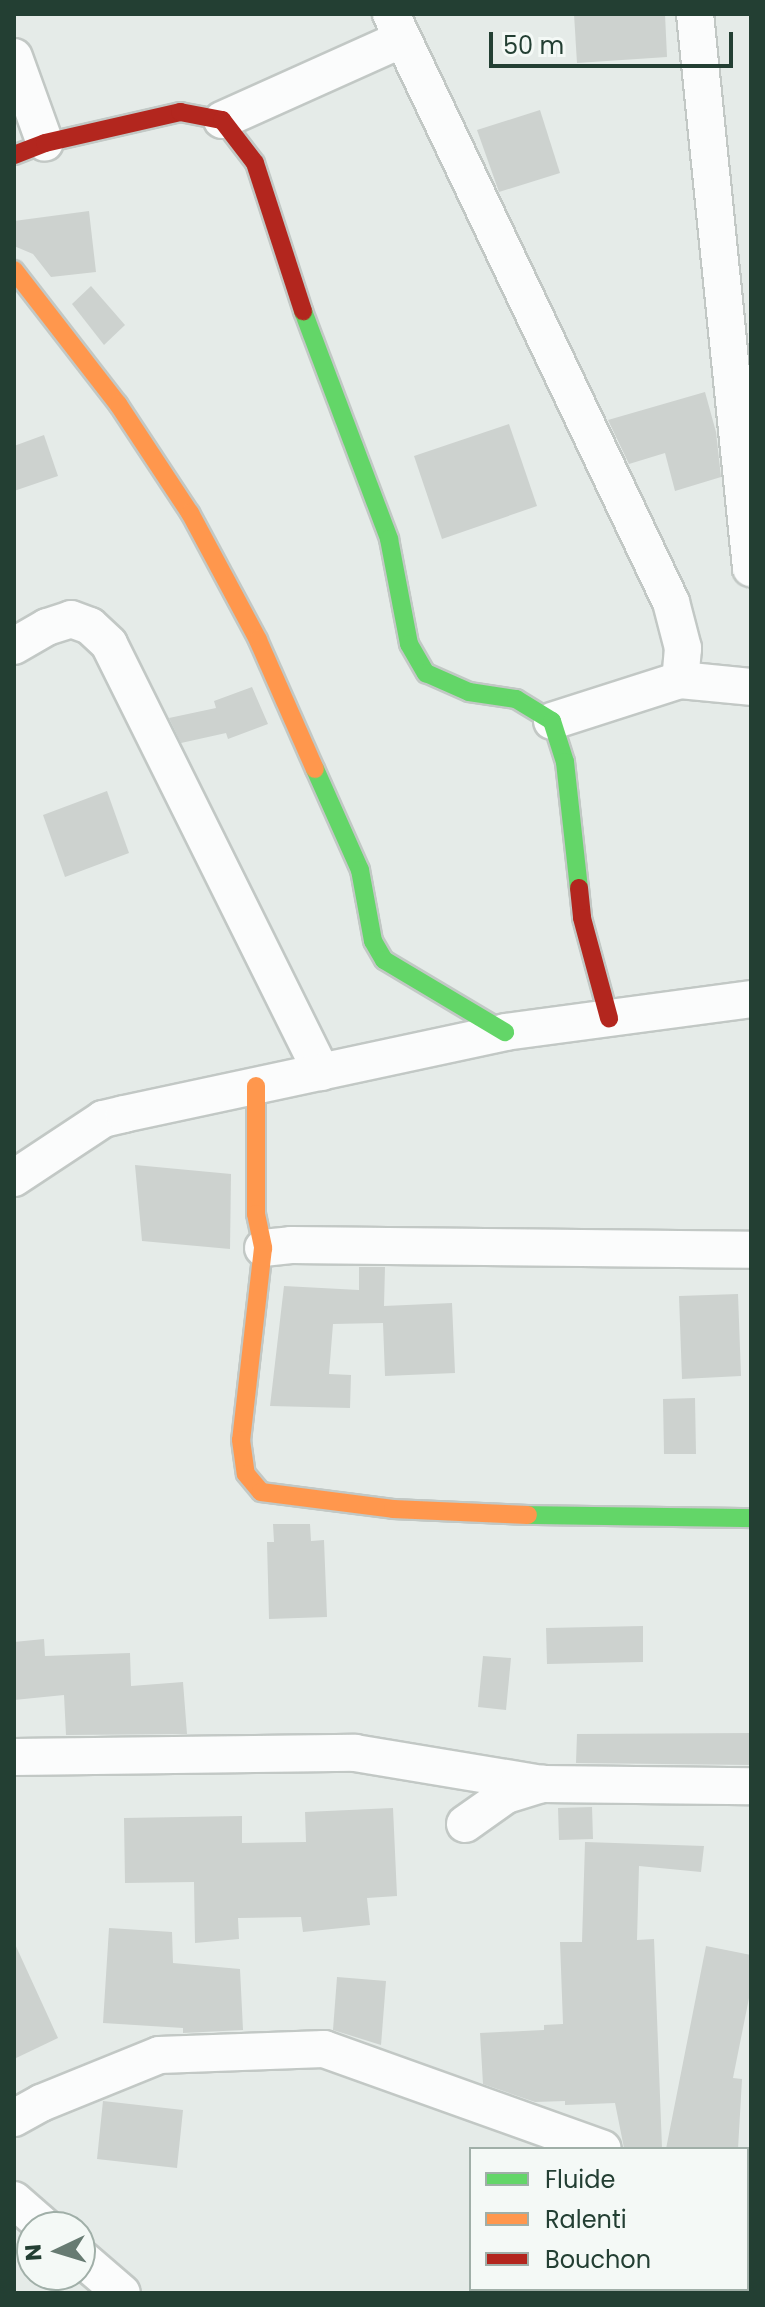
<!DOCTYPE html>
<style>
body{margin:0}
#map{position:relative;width:765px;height:2307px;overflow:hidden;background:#e5ebe8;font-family:Poppins,sans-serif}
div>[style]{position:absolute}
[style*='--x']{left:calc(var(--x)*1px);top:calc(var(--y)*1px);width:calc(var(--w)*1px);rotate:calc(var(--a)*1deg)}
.building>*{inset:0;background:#cdd2cf}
.roads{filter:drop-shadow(2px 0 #c2c8c5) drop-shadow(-2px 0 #c2c8c5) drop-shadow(0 2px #c2c8c5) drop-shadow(0 -2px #c2c8c5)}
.street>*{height:36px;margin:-18px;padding:0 18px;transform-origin:18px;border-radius:18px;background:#fbfcfc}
.fast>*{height:18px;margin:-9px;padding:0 9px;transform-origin:9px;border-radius:9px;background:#63d668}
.slow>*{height:18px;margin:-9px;padding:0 9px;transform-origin:9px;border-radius:9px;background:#ff974d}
.jam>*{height:18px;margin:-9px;padding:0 9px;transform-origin:9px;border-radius:9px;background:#b3261e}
span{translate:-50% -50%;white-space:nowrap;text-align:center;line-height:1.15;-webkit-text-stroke:8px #f4f9f6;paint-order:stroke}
.frame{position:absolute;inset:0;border:16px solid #233f33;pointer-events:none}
.legend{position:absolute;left:469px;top:2147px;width:280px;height:144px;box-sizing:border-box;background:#f4f9f6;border:2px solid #a0afa8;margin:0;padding:10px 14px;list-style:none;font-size:24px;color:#233f33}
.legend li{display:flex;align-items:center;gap:16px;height:40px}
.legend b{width:40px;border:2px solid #a0afa8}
.north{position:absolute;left:16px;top:2211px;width:80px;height:80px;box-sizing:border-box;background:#f4f9f6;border:2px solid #a0afa8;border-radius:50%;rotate:266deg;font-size:22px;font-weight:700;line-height:32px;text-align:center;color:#233f33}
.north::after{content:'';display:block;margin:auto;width:28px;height:36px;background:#677b72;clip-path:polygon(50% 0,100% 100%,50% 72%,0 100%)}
.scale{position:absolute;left:489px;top:32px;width:244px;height:36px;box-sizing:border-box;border:4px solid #233f33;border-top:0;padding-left:10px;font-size:24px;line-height:28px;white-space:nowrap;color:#233f33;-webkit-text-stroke:6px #f4f9f6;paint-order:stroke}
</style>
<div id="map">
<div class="building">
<i style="clip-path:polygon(574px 14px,665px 14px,667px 57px,577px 63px)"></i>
<i style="clip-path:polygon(540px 110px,560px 173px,499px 192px,477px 130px)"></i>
<i style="clip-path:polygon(89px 211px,96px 272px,51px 277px,33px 254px,14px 246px,14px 221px)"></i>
<i style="clip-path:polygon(91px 286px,125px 325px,104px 345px,72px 304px)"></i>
<i style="clip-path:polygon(705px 392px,716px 432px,721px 477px,675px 491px,665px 453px,629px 464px,608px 420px)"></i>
<i style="clip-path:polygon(509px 424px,537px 506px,442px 539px,414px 456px)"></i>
<i style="clip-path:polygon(44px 435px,58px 476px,14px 491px,14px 446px)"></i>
<i style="clip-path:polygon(252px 687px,268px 724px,228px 739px,226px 733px,181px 743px,169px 718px,216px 708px,214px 701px)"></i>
<i style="clip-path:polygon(107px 791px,129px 853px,65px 877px,43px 815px)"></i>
<i style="clip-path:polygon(135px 1165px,231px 1174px,230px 1249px,142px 1241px)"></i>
<i style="clip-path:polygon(359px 1267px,385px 1267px,384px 1306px,452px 1303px,455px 1373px,385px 1376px,383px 1323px,333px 1324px,329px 1374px,351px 1375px,350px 1408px,270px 1406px,284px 1286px,359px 1290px)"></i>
<i style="clip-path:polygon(738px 1294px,741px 1376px,682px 1379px,679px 1296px)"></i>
<i style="clip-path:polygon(695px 1398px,696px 1454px,664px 1454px,663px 1399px)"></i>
<i style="clip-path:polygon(273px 1524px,310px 1524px,311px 1541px,324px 1540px,327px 1617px,269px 1619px,267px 1542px,274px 1542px)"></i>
<i style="clip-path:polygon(643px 1626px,643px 1662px,547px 1664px,546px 1628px)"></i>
<i style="clip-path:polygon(44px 1639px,45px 1656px,130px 1653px,131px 1686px,183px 1682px,187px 1734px,66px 1735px,64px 1695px,14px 1700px,14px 1642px)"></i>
<i style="clip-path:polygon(483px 1656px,511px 1658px,506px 1710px,478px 1707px)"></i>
<i style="clip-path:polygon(751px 1733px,751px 1765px,576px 1763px,577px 1734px)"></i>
<i style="clip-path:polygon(592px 1807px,593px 1839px,559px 1840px,558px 1808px)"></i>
<i style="clip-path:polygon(393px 1808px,397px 1896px,367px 1898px,370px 1925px,303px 1932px,301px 1917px,238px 1918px,239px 1939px,195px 1943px,194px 1882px,125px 1883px,124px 1818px,242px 1816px,242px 1843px,306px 1842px,305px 1812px)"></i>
<i style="clip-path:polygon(585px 1842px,704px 1846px,701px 1872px,639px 1866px,637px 1940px,654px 1939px,662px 2148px,624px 2148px,615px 2103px,565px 2105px,565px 2101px,535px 2102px,483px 2084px,480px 2033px,544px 2030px,544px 2025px,563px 2024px,560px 1942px,582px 1942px)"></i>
<i style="clip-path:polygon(109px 1928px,172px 1932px,173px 1963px,240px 1969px,243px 2030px,183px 2033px,183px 2028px,103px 2023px)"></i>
<i style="clip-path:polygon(14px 1942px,58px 2038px,14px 2059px)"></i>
<i style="clip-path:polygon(706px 1946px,751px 1955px,751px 1988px,733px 2078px,742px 2079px,738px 2149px,666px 2149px)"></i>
<i style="clip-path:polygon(337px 1977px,386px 1981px,381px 2045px,333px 2030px)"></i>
<i style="clip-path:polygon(103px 2101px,183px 2110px,177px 2168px,97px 2159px)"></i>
</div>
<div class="roads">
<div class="street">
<i style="--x:391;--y:14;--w:651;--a:64.54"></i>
<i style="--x:671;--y:602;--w:48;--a:75.4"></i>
<i style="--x:683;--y:648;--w:32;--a:95"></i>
<i style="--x:695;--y:14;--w:557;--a:84.23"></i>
<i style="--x:14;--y:57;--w:91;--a:70.2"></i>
<i style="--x:222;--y:120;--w:197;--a:-24.2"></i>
<i style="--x:14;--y:646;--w:38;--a:-30"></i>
<i style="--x:47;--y:627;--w:25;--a:-18"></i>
<i style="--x:71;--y:619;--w:20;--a:20"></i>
<i style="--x:90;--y:626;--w:26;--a:43"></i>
<i style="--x:109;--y:644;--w:478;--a:63.6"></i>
<i style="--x:552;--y:721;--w:134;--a:-17.8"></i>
<i style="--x:680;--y:680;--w:71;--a:5.6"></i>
<i style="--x:14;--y:1178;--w:107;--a:-33.5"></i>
<i style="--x:103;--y:1119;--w:22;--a:-13"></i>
<i style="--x:124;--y:1114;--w:390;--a:-12.1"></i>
<i style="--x:505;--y:1032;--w:248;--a:-7.6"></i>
<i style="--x:263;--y:1248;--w:28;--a:-6"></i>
<i style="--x:291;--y:1245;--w:460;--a:0.6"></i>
<i style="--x:14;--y:1757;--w:341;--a:-0.7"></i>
<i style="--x:355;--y:1753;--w:191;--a:9.4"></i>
<i style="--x:465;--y:1824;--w:50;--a:-35.3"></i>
<i style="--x:506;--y:1795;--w:39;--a:-17"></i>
<i style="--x:543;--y:1784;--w:208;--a:0.6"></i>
<i style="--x:14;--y:2118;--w:31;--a:-29"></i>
<i style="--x:41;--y:2103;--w:127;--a:-22.1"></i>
<i style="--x:159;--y:2055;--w:165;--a:-2.1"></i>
<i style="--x:324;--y:2049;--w:296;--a:19.7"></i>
<i style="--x:14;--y:2200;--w:41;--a:41.1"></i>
<i style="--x:747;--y:2200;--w:6;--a:-45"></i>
<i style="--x:80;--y:2257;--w:55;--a:40.6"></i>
<i style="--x:650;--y:2293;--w:6;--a:-45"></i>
</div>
<div class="fast">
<i style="--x:303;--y:311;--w:244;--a:69.3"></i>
<i style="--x:389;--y:539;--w:107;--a:79.2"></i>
<i style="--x:409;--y:644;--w:34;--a:60"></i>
<i style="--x:426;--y:673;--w:47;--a:23.8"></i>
<i style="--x:469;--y:692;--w:48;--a:8.5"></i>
<i style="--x:516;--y:699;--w:42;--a:31.4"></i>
<i style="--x:552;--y:721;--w:43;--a:72.4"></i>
<i style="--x:565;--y:762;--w:127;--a:83.7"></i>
<i style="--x:315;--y:769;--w:111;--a:66"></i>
<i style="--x:360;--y:870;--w:72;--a:79.6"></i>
<i style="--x:373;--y:941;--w:22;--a:60"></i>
<i style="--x:384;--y:960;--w:141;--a:30.8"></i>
<i style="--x:528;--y:1515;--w:223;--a:0.8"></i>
</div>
<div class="slow">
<i style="--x:14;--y:270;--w:170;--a:52.2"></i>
<i style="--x:118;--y:404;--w:131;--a:56.6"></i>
<i style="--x:190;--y:513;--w:144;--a:61.8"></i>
<i style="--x:258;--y:640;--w:141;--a:66.2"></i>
<i style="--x:256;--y:1086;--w:128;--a:90"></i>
<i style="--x:256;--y:1214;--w:35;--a:78"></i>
<i style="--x:263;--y:1248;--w:193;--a:96.5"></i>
<i style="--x:241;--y:1440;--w:34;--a:82"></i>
<i style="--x:246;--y:1474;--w:23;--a:50"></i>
<i style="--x:261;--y:1492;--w:133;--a:7.3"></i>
<i style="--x:393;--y:1509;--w:135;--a:2.5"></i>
</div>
<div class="jam">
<i style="--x:14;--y:155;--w:33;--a:-21"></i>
<i style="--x:45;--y:143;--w:139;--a:-12.9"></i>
<i style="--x:180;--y:112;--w:43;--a:10.8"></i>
<i style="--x:222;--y:120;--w:54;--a:52.5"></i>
<i style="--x:255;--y:163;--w:156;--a:72"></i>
<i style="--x:579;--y:888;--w:30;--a:84"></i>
<i style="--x:582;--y:918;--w:104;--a:74.9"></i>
</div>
</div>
<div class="frame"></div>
<ul class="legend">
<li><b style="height:10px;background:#63d668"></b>Fluide</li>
<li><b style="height:10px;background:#ff974d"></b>Ralenti</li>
<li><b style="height:10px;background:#b3261e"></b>Bouchon</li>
</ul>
<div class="north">N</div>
<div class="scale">50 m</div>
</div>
